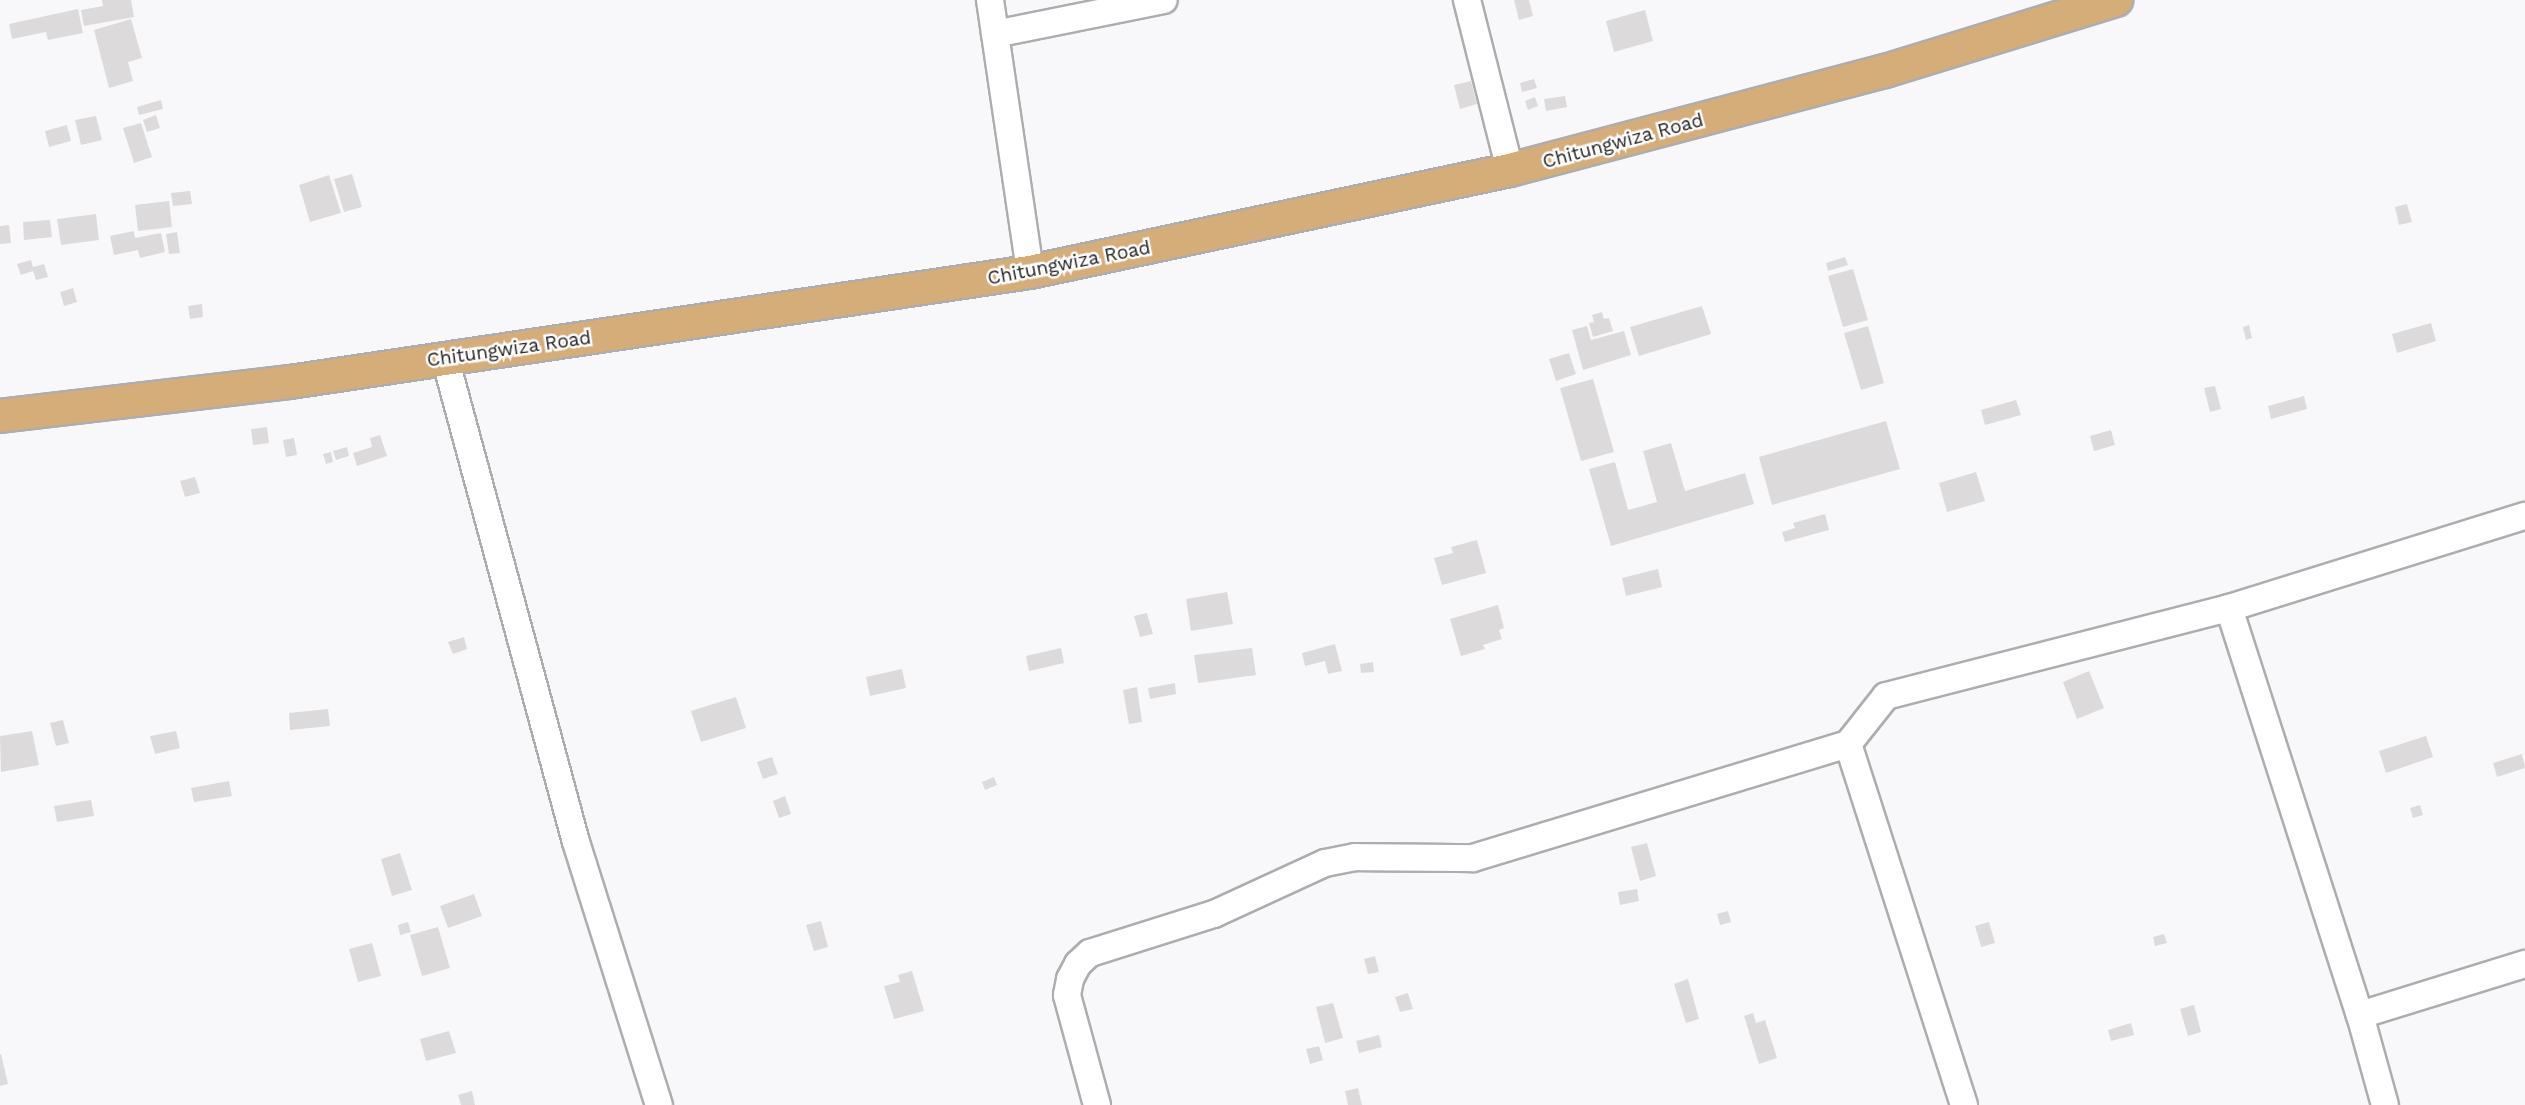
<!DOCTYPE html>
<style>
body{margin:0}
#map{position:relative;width:2525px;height:1105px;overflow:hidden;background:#f8f8fb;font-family:"Work Sans",sans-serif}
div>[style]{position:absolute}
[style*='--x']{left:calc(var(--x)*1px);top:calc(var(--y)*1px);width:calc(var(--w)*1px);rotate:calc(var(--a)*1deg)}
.building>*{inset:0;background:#dddadb}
.roads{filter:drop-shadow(2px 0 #adadb0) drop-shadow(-2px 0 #adadb0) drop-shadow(0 2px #adadb0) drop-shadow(0 -2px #adadb0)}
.minor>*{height:26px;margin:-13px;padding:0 13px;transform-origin:13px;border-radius:13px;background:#fff}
.major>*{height:32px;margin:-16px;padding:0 16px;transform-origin:16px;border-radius:16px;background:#d5ad79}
span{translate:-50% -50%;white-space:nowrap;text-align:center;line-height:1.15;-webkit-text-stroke:5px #fff;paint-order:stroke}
.street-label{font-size:19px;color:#222223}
</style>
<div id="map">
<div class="building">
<i style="clip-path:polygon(102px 0,131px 0,134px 17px,84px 26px,81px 10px,103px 6px)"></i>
<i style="clip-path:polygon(1514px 0,1529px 0,1533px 16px,1519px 20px)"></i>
<i style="clip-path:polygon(78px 9px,83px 33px,48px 40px,46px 32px,12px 39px,9px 24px)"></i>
<i style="clip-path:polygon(1645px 10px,1653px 41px,1614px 52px,1606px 21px)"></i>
<i style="clip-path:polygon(131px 19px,142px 58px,128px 62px,133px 81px,109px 88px,94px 30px)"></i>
<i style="clip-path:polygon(1534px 79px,1537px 88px,1522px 92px,1520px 83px)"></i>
<i style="clip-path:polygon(1471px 81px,1477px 104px,1460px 109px,1454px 85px)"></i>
<i style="clip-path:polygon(1565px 96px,1567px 107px,1546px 111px,1544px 99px)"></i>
<i style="clip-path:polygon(1535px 97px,1538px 106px,1528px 110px,1525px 101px)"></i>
<i style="clip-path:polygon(161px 100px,163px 109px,139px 115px,137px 107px)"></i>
<i style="clip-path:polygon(156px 115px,160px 128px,147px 132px,143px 120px)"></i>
<i style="clip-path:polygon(96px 116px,102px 140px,81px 145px,75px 120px)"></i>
<i style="clip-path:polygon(141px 123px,152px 157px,134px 163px,123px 128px)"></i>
<i style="clip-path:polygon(67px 125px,71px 141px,49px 147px,45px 131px)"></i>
<i style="clip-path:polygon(352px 174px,362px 207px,344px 212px,334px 179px)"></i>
<i style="clip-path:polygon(329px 175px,341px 213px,310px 222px,299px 185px)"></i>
<i style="clip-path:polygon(190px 191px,192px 204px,173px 206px,171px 193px)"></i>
<i style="clip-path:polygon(169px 201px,172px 227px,138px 231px,135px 205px)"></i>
<i style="clip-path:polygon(2407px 204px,2412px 222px,2399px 225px,2395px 207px)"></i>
<i style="clip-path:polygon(96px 214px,99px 240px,61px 245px,57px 219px)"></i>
<i style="clip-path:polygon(50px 220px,52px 237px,24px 240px,23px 222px)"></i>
<i style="clip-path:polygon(9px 225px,11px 243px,0 244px,0 226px)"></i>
<i style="clip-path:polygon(134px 231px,135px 238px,161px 233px,165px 252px,140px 258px,138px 250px,114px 255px,110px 236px)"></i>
<i style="clip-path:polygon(177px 232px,180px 253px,169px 254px,166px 234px)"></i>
<i style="clip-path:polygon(1845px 257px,1848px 265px,1828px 271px,1826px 263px)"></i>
<i style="clip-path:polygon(31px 260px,33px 267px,44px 264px,48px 277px,36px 280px,33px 271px,21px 275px,17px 264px)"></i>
<i style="clip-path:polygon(1853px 269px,1868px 320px,1843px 327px,1828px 276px)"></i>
<i style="clip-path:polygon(73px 288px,77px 302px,64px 306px,60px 292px)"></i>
<i style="clip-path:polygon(202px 304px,203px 317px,190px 319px,188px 306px)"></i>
<i style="clip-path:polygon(1702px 306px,1711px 334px,1639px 356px,1630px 327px)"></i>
<i style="clip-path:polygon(1602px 312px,1604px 319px,1609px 318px,1613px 331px,1593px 337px,1589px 323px,1594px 322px,1592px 315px)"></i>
<i style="clip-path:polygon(2431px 323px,2436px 341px,2397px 353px,2392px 334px)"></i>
<i style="clip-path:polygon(2249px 325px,2252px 338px,2246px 340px,2243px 327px)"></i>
<i style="clip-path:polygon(1587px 326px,1591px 340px,1624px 331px,1631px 355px,1583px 370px,1572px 330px)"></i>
<i style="clip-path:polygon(1868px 326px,1884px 383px,1861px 390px,1844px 333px)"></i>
<i style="clip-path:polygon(1569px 353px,1576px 374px,1556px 381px,1549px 359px)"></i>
<i style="clip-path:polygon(1593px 379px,1614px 452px,1581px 461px,1560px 388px)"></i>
<i style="clip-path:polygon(2215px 386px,2221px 409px,2210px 412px,2204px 388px)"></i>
<i style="clip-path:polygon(2304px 396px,2307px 409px,2271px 419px,2268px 406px)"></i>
<i style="clip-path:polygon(2016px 400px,2021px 415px,1985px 425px,1981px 410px)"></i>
<i style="clip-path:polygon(1886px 421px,1900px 469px,1772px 505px,1759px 457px)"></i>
<i style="clip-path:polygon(267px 427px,269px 443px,253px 445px,251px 429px)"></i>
<i style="clip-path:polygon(2111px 430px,2115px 445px,2094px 451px,2090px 436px)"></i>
<i style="clip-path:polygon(380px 435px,387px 456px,357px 466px,353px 453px,372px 447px,370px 438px)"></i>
<i style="clip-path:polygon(294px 438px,297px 455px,286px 457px,283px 440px)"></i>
<i style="clip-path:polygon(1671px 443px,1685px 491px,1745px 473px,1754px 504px,1611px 546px,1589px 469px,1615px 462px,1628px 510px,1657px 502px,1643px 451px)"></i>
<i style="clip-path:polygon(347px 447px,349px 456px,336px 460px,333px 451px)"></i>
<i style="clip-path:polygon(331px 452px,333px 462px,326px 464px,323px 454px)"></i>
<i style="clip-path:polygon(1976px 472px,1985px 501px,1947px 512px,1939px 483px)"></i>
<i style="clip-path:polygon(195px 477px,200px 493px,185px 497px,180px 481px)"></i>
<i style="clip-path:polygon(1825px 514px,1829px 530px,1785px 542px,1782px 532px,1795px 528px,1793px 523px)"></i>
<i style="clip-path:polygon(1477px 540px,1486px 573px,1442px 585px,1434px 558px,1453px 553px,1451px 547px)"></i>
<i style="clip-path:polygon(1658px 569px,1662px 587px,1626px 596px,1622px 578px)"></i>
<i style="clip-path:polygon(1227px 592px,1233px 624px,1191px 631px,1186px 599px)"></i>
<i style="clip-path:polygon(1498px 605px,1504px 628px,1499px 630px,1502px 639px,1483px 645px,1485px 649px,1461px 656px,1450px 619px)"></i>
<i style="clip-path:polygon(1147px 613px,1153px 634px,1140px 637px,1134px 616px)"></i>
<i style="clip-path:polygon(464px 637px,467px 649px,453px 654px,448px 642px)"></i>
<i style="clip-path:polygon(1335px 644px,1342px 671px,1328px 674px,1325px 661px,1305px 666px,1302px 653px)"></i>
<i style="clip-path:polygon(1061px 648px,1064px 663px,1029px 671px,1026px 656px)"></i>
<i style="clip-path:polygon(1252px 648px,1256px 675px,1198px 683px,1194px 655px)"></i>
<i style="clip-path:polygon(1373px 662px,1374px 672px,1361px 673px,1360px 664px)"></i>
<i style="clip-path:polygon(902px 669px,906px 688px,870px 696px,866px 677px)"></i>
<i style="clip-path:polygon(2089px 671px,2104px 708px,2077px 719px,2063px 682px)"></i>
<i style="clip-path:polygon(1175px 683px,1176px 694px,1150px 699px,1148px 688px)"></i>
<i style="clip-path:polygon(1137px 687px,1142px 722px,1129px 724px,1123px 690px)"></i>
<i style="clip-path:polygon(736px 697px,746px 728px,701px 742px,691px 711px)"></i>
<i style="clip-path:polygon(328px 709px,330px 726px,290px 730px,289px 713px)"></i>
<i style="clip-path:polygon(63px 720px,69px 743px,56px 746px,50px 723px)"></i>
<i style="clip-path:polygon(32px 731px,39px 765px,1px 772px,0 736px)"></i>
<i style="clip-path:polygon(176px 731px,180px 748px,155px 754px,150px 736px)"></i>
<i style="clip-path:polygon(2426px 736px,2433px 757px,2386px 773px,2379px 751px)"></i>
<i style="clip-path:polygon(2522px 754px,2525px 768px,2497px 777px,2493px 763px)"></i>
<i style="clip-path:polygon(772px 757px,778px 774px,763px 779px,757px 762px)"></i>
<i style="clip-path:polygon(994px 777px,997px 785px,985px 790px,982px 782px)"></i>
<i style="clip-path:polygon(229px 781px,232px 796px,194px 802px,191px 788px)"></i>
<i style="clip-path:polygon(785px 796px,791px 814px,779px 818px,773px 801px)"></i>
<i style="clip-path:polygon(91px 800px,94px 816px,57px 822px,54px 806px)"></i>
<i style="clip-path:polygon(2420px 805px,2423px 815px,2413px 818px,2410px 808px)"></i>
<i style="clip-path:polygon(1647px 843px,1656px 876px,1640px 881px,1631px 847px)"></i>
<i style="clip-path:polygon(400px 853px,412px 890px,392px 896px,381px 859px)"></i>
<i style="clip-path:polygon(1637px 889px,1639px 901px,1620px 905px,1618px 892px)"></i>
<i style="clip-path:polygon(474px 894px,482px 916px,448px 928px,440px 906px)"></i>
<i style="clip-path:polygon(1728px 911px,1731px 922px,1720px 925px,1717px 914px)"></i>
<i style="clip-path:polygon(821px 921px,828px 947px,814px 951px,806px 925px)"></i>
<i style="clip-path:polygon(408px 922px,411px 932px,400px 935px,398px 925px)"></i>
<i style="clip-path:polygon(1989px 922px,1995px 943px,1981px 947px,1975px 926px)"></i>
<i style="clip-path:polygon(438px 927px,450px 968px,422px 976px,410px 935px)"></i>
<i style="clip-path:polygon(2164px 934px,2167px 943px,2155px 946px,2153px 937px)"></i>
<i style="clip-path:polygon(372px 943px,381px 976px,358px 982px,349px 949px)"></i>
<i style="clip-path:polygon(1375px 956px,1379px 972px,1368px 974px,1364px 959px)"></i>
<i style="clip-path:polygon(912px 971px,924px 1011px,894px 1019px,884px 986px,900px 982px,898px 975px)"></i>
<i style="clip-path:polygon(1688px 979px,1699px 1019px,1686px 1023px,1674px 984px)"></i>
<i style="clip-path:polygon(1408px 993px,1413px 1009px,1400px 1012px,1395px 997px)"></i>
<i style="clip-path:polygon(1333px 1003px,1343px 1038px,1325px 1043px,1316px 1007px)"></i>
<i style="clip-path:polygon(2194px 1005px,2201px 1032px,2188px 1036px,2180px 1009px)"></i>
<i style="clip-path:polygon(1753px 1013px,1756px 1023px,1765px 1020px,1777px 1058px,1759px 1064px,1744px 1016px)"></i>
<i style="clip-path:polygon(2131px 1023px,2134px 1035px,2111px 1041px,2108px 1030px)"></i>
<i style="clip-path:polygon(449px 1031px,456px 1053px,426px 1061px,420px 1039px)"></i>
<i style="clip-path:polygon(1379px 1035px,1382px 1047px,1359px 1053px,1356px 1041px)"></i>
<i style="clip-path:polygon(1319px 1046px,1323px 1060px,1310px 1064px,1306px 1049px)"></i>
<i style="clip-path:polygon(1px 1054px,8px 1084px,0 1086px,0 1055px)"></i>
<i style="clip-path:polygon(1358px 1088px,1362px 1105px,1348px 1105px,1345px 1091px)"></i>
<i style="clip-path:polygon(472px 1091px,475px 1105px,461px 1105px,458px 1095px)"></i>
</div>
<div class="roads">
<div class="minor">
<i style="--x:990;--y:0;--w:275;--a:81.6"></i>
<i style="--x:1467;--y:0;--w:175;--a:75.8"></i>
<i style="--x:995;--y:34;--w:172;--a:-11.4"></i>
<i style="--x:445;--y:358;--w:501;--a:74.86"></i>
<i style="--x:576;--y:842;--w:276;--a:72.5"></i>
<i style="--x:2229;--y:608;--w:428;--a:72.2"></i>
<i style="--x:2360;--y:1015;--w:93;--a:74.5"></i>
<i style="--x:2360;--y:1015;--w:173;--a:-17.2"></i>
<i style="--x:1097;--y:1105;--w:114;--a:-105.3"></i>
<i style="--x:1067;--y:995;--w:16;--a:-79"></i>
<i style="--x:1070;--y:979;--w:17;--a:-62"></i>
<i style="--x:1078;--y:964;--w:16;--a:-43"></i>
<i style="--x:1090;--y:953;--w:130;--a:-17.5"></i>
<i style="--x:1214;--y:914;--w:122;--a:-24.7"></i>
<i style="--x:1325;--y:863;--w:31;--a:-11"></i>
<i style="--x:1355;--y:857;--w:118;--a:0.5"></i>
<i style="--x:1473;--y:858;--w:392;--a:-16.9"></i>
<i style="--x:1964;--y:1105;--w:379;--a:-107.8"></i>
<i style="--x:1848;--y:744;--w:61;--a:-51.6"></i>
<i style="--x:1886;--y:696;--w:354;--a:-14.4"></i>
<i style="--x:2229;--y:608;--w:310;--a:-17.3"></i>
</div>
<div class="major">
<i style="--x:0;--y:416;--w:292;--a:-6.7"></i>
<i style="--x:290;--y:382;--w:748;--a:-8.46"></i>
<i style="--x:1030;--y:272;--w:491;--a:-12"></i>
<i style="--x:1510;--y:170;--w:388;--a:-14.8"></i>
<i style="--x:1885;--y:71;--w:242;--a:-17.1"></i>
</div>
</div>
<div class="street-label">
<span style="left:1623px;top:141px;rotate:-15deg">Chitungwiza Road</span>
<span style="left:1069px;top:263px;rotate:-11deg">Chitungwiza Road</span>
<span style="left:509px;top:349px;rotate:-8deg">Chitungwiza Road</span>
</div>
</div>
